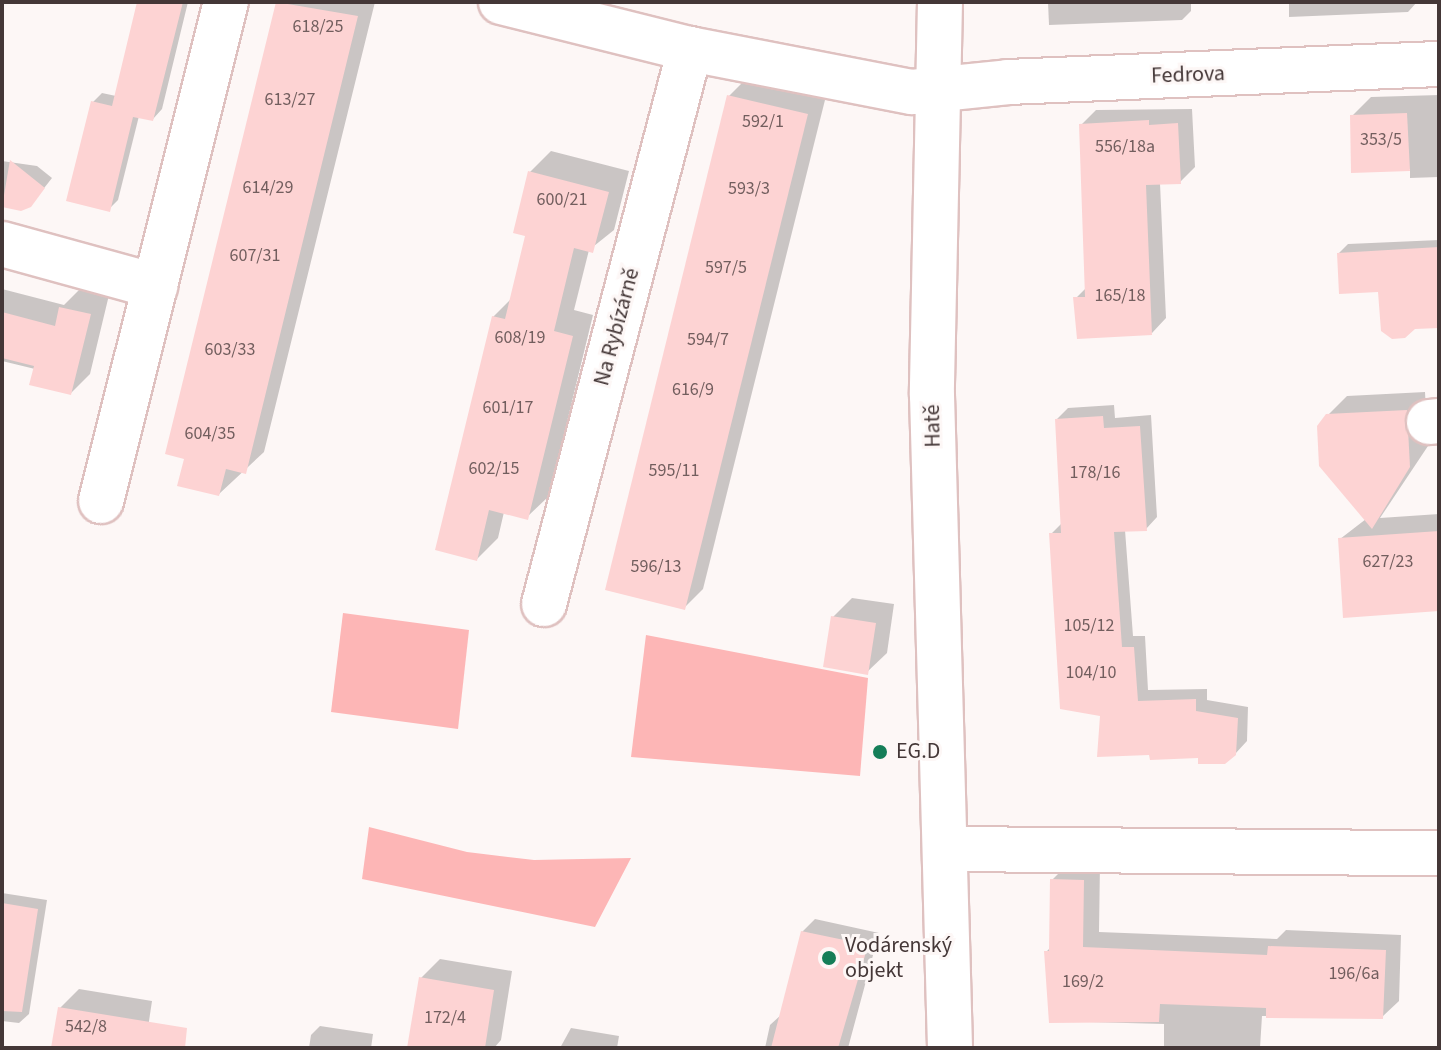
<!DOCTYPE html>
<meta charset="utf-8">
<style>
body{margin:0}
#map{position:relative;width:1441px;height:1050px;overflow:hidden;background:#fdf7f6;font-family:"Source Sans 3",sans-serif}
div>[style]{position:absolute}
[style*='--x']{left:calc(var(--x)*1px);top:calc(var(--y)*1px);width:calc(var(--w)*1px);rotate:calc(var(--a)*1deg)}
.green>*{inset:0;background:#fdb6b6}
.shadow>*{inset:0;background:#0003}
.building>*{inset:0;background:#fdd3d3}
.roads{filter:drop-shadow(2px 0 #dfc1c0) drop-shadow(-2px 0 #dfc1c0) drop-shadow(0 2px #dfc1c0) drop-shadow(0 -2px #dfc1c0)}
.minor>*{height:44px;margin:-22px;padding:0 22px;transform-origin:22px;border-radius:22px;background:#fff}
.dots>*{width:22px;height:22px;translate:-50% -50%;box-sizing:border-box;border:4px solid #fdf7f6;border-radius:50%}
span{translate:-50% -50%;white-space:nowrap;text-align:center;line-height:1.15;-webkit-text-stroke:6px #fdf7f6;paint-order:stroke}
.number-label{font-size:18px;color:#725e5e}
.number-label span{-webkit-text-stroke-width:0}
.street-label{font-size:22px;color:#443737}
.poi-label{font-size:22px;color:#443737}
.left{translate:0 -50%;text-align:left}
.frame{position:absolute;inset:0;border:4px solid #443737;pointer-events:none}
</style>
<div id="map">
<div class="green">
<i style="clip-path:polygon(343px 613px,469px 630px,458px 729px,331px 712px)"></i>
<i style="clip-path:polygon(646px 635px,868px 678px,860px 776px,631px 757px)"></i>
<i style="clip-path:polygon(369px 827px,467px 852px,534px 860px,631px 858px,595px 927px,362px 879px)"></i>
</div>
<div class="shadow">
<i style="clip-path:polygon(139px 2px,188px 2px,162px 109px,153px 119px,139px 116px,118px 200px,109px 209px,93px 102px,102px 93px,116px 96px)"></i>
<i style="clip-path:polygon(278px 2px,375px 2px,264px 452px,219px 494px,186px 457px,167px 452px)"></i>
<i style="clip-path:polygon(1048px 2px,1191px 2px,1191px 11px,1182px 20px,1049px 25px)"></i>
<i style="clip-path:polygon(1289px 2px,1417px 2px,1408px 12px,1289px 17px)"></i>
<i style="clip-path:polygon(748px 77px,826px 96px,703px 589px,684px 608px,729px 96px)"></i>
<i style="clip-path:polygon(1439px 95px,1439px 177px,1410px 178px,1410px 169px,1353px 171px,1352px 116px,1371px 97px)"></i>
<i style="clip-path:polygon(1192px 109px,1195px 167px,1180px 182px,1160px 183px,1166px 318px,1152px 333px,1076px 298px,1087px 287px,1081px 125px,1096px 110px)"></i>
<i style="clip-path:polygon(551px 151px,629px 171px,614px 230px,589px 250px,574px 310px,593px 315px,549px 496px,527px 517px,504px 512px,498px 538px,477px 559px,493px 317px,512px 298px,527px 234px,530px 172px)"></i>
<i style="clip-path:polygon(2px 161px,37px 166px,52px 178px,30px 206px,2px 204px)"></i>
<i style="clip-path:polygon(1439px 240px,1439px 327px,1380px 290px,1339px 253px,1348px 244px)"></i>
<i style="clip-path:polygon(2px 289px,64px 305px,80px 289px,109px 295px,90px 374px,71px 393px,35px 369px,2px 361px)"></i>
<i style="clip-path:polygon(1425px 392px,1428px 446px,1380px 518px,1439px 514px,1439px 609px,1340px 539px,1366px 519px,1327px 416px,1347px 396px)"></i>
<i style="clip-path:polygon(1114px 405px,1115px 418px,1151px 415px,1157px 517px,1146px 529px,1125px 530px,1133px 636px,1145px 636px,1148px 690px,1207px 689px,1207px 700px,1248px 707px,1247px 741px,1235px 754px,1151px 753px,1102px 714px,1051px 534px,1063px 522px,1057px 419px,1068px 408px)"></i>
<i style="clip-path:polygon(852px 598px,894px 604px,887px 653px,867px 672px,833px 617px)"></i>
<i style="clip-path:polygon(1068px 864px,1100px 864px,1099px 932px,1277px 939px,1286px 930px,1401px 935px,1399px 1001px,1382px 1017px,1262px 1016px,1260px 1048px,1164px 1048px,1164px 1024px,1051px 1021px,1046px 952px,1051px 947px,1052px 880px)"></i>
<i style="clip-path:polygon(2px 893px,47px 900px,29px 1014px,19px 1023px,2px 1021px)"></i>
<i style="clip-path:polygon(815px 919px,879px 933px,848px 1048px,765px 1048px,770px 1025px,782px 1014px,802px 932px)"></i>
<i style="clip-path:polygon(440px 959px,512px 971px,501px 1040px,494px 1048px,413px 1048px,421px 978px)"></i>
<i style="clip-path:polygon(79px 989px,152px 1001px,145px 1048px,53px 1048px,60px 1008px)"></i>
<i style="clip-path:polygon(320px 1026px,373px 1034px,371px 1048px,309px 1048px,311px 1035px)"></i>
<i style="clip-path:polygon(571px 1028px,619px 1036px,617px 1048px,560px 1048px)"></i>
</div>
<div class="building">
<i style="clip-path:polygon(137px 2px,183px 2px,153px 121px,133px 117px,110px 212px,66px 201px,91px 101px,112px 106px)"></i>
<i style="clip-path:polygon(276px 2px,358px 16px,246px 474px,226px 469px,219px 496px,177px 486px,184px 459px,165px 454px)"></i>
<i style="clip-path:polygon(727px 95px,808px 114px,685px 610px,605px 590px)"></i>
<i style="clip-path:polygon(1407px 113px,1410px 171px,1351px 173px,1350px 115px)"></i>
<i style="clip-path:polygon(1149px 120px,1149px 125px,1178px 123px,1181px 184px,1146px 185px,1152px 335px,1077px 339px,1073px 297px,1085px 297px,1079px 124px)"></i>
<i style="clip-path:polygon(10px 160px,45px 188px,31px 207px,21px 211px,2px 207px)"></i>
<i style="clip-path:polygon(528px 171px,609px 192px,593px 253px,574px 248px,554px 331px,573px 336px,528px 520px,489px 510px,477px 561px,435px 550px,492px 316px,505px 319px,525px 236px,513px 233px)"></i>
<i style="clip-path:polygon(1439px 247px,1439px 328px,1415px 329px,1405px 338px,1392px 339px,1381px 331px,1378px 292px,1339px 294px,1337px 253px)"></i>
<i style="clip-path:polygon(59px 307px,91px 314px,71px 395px,29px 385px,34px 366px,2px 358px,2px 312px,55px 326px)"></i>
<i style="clip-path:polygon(1407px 410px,1410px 467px,1372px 529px,1319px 466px,1317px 426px,1326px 414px)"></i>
<i style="clip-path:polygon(1103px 416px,1104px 428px,1140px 426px,1147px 531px,1114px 532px,1122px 647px,1134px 647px,1138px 701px,1196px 699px,1196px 711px,1238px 718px,1236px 755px,1225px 764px,1198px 764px,1198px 758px,1150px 760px,1149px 755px,1097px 757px,1100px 716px,1060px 709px,1049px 533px,1061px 533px,1055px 419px)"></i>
<i style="clip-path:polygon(1439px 531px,1439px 611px,1343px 618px,1338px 538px)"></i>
<i style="clip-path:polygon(831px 616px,876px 623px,868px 675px,823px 667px)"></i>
<i style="clip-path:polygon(1050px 879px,1084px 880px,1083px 947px,1267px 955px,1268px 946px,1386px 950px,1383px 1019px,1266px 1018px,1266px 1008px,1160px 1004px,1159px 1022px,1049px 1023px,1044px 951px,1049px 951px)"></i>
<i style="clip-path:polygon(2px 903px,38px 909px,22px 1012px,2px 1011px)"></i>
<i style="clip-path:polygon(801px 931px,868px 945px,838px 1048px,771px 1048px)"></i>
<i style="clip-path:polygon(419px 977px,494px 990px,485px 1048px,407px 1048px)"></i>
<i style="clip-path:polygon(58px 1007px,187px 1028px,185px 1048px,51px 1048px)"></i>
</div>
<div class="roads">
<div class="minor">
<i style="--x:501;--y:2;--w:195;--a:14"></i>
<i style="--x:690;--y:49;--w:226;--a:11"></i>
<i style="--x:912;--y:92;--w:97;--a:-5.9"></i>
<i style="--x:1008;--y:82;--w:431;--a:-2.4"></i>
<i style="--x:940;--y:2;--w:393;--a:91.2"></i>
<i style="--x:932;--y:395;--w:653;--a:88.42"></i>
<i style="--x:2;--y:244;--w:159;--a:15.4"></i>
<i style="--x:1429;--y:422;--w:10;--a:-6"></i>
<i style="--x:101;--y:501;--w:514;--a:-75.94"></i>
<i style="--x:544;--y:604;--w:574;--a:-75.26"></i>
<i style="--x:948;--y:849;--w:491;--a:0.5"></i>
</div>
</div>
<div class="dots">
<i style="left:880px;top:752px;background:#157e58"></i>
<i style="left:829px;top:958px;background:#157e58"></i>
</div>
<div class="number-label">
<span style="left:318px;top:27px">618/25</span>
<span style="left:290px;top:100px">613/27</span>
<span style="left:763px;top:122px">592/1</span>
<span style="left:1381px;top:140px">353/5</span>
<span style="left:1125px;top:147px">556/18a</span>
<span style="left:268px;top:188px">614/29</span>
<span style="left:749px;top:189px">593/3</span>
<span style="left:562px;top:200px">600/21</span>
<span style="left:255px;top:256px">607/31</span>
<span style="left:726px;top:268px">597/5</span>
<span style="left:1120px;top:296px">165/18</span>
<span style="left:520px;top:338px">608/19</span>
<span style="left:708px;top:340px">594/7</span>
<span style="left:230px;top:350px">603/33</span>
<span style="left:693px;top:390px">616/9</span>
<span style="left:508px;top:408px">601/17</span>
<span style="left:210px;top:434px">604/35</span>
<span style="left:494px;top:469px">602/15</span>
<span style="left:674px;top:471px">595/11</span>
<span style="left:1095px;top:473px">178/16</span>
<span style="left:1388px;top:562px">627/23</span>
<span style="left:656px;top:567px">596/13</span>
<span style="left:1089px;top:626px">105/12</span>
<span style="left:1091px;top:673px">104/10</span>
<span style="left:1354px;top:974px">196/6a</span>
<span style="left:1083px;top:982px">169/2</span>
<span style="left:445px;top:1018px">172/4</span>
<span style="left:86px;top:1027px">542/8</span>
</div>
<div class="street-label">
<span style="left:1188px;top:75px;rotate:-2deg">Fedrova</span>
<span style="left:617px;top:327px;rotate:-75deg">Na Rybízárně</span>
<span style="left:933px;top:426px;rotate:-91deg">Hatě</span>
</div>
<div class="poi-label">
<span class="left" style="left:896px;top:752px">EG.D</span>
<span class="left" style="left:845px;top:958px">Vodárenský<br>objekt</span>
</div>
<div class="frame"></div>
</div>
